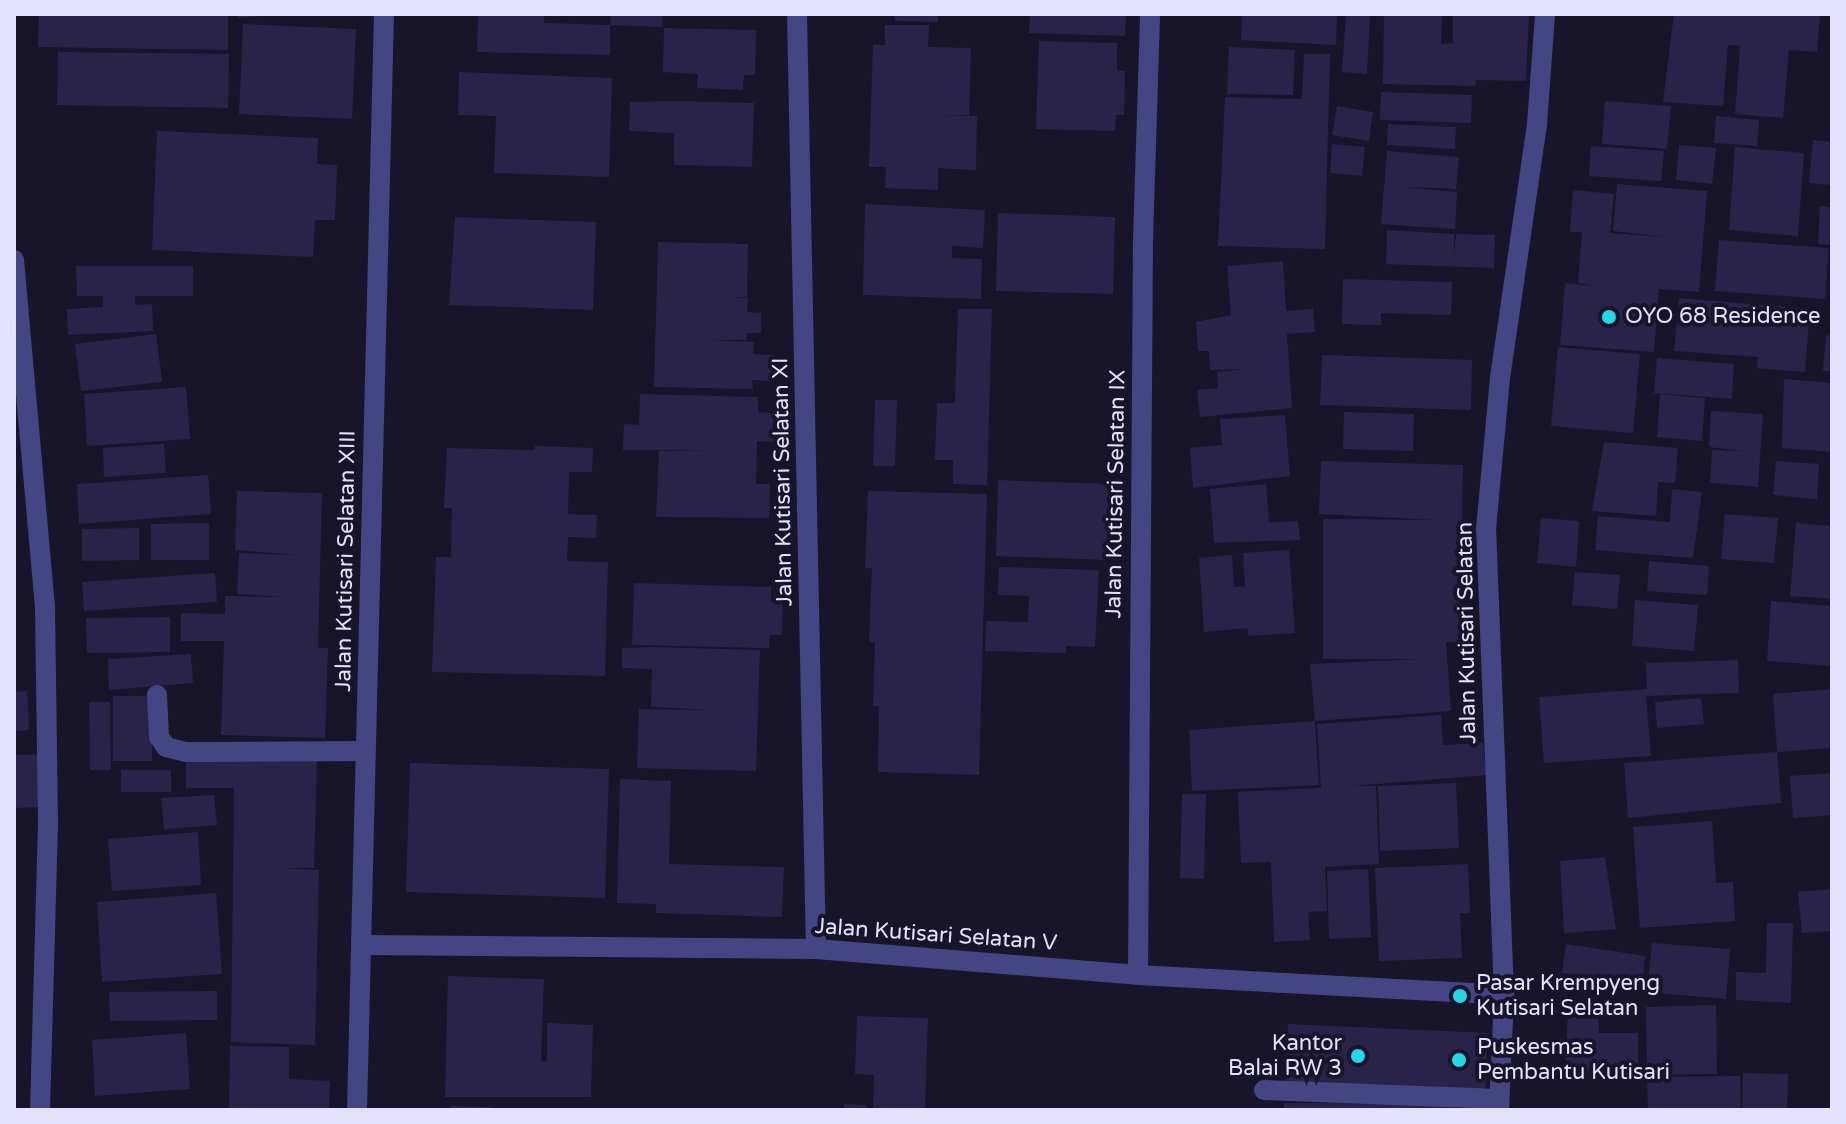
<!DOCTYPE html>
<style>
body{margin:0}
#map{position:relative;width:1846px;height:1124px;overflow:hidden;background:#18142a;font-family:"Varela Round",sans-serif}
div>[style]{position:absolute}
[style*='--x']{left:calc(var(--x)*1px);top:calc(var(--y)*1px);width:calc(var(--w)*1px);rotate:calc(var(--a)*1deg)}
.building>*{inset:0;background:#292349}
.lane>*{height:20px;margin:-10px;padding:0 10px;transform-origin:10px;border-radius:10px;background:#464584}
.street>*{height:20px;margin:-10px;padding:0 10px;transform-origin:10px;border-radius:10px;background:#464584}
.dots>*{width:22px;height:22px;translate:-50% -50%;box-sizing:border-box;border:4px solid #18142a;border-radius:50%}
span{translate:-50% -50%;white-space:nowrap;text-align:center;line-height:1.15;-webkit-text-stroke:8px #18142a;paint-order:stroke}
.poi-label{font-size:22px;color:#e3e1fc}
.left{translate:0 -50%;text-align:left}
.right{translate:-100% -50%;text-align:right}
.street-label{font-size:22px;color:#e3e1fc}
.frame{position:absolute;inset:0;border:16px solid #e3e1fc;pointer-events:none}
</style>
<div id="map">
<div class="building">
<i style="clip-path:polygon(39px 14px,228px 14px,228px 50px,38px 47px)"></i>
<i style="clip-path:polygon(238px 14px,258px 14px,258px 16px,238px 18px)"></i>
<i style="clip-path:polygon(478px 14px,544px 14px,544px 23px,610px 25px,611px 14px,663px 14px,662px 27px,610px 25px,610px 55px,477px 52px)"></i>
<i style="clip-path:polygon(895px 14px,938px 14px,938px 22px,895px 21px)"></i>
<i style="clip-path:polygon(1030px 14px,1126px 14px,1125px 36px,1029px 33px)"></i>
<i style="clip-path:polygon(1242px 14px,1337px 14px,1336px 45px,1241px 40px)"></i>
<i style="clip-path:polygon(1346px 14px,1370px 14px,1367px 74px,1342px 72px)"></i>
<i style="clip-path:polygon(1384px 14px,1442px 14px,1441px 44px,1453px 43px,1453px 14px,1529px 14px,1526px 81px,1476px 80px,1475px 86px,1383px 84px)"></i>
<i style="clip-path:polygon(1674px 14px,1820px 14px,1817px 52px,1789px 50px,1783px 118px,1735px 114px,1740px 46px,1728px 45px,1723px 106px,1663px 102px)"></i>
<i style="clip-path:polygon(243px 24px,356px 29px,352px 119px,239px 114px)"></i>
<i style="clip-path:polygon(885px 25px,929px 25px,928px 47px,971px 48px,969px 115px,938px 115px,977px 116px,976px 170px,938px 168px,938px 190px,885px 188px,886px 167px,869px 167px,873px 45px,885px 45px)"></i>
<i style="clip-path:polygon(664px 28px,756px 30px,755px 75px,744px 75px,743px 90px,697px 88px,698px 74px,663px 72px)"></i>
<i style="clip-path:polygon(1039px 41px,1117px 43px,1117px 70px,1125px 71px,1124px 115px,1116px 115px,1115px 131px,1036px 129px)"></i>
<i style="clip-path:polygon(1229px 47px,1295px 50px,1293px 95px,1227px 94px)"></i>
<i style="clip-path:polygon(58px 52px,229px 54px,228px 108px,57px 105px)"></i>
<i style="clip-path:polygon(1304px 54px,1330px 54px,1325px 249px,1218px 246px,1225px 97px,1302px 99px)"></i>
<i style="clip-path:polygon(459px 72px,612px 78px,609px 177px,494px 173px,496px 116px,458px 115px)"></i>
<i style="clip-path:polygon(1381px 92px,1472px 95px,1471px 123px,1380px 120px)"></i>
<i style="clip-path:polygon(675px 101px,754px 103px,752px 167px,674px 165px,674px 133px,629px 131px,630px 102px)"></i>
<i style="clip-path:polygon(1605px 101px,1671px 106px,1667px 149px,1602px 144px)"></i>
<i style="clip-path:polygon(1337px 106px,1373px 112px,1369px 141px,1332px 135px)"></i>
<i style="clip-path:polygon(1716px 116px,1759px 120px,1757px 146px,1714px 143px)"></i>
<i style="clip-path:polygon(1388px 124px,1456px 127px,1455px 149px,1387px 145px)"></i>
<i style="clip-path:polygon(157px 131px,318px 138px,317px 164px,337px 165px,335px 220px,315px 220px,313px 257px,152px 250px)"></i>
<i style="clip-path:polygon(1813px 140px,1832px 142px,1832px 185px,1809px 183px)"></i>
<i style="clip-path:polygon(1332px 144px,1365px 147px,1362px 176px,1330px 173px)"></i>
<i style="clip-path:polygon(1679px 145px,1716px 148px,1712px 184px,1676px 180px)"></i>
<i style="clip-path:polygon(1591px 146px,1664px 151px,1661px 181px,1589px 176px)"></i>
<i style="clip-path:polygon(1735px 147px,1804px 153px,1798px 236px,1729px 230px)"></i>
<i style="clip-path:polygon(1387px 151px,1459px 157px,1456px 189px,1402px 187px,1457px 192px,1455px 229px,1381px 224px)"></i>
<i style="clip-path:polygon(1617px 184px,1707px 191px,1699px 292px,1659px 289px,1654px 352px,1560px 345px,1565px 283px,1596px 286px,1578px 283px,1582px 232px,1570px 232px,1573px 190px,1614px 194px,1610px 233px,1666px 237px,1613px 231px)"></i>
<i style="clip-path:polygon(865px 204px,985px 210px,983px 248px,952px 246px,952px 258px,982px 259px,981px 299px,863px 295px)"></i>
<i style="clip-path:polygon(1820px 206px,1832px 207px,1832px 245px,1818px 244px)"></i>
<i style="clip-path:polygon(998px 213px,1115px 217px,1113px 294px,996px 291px)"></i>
<i style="clip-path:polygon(455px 217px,596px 222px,593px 310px,449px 305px)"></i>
<i style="clip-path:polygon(1387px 230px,1454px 234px,1454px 256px,1456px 234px,1495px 235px,1494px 268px,1386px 264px)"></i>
<i style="clip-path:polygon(1719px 240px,1829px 248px,1825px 299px,1715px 291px)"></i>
<i style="clip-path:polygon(658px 242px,748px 244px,747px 297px,730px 297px,748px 298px,747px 312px,761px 313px,761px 333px,747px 333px,746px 340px,710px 340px,754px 342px,753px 354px,774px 355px,773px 381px,752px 380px,753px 389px,654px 387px)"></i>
<i style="clip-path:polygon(1283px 261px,1286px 311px,1313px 309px,1315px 332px,1287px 334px,1292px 408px,1200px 417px,1197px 390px,1218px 388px,1217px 372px,1245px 369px,1210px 370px,1209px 351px,1198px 351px,1196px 322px,1231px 315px,1227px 266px)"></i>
<i style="clip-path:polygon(76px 266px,193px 266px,193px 296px,135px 296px,135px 305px,152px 304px,153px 331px,68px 335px,67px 309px,103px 307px,103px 296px,77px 296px)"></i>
<i style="clip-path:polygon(1343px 279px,1452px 282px,1451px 315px,1381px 313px,1381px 325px,1342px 324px)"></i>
<i style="clip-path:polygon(1679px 298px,1810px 309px,1805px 372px,1757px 368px,1758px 357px,1674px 351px)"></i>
<i style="clip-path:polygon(958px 309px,992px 309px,987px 485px,953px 484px,953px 460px,935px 460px,937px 403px,955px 403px)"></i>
<i style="clip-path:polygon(156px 334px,162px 382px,81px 391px,75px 344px)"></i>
<i style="clip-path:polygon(1826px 335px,1832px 336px,1832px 371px,1823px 371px)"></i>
<i style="clip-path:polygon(1558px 347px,1640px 354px,1633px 433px,1551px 426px)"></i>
<i style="clip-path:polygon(1322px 355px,1472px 360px,1471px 410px,1320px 405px)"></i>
<i style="clip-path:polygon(1657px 358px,1734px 364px,1732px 399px,1654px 393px)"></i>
<i style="clip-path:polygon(1784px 379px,1832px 383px,1832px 452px,1782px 448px)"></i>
<i style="clip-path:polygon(186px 387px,190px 439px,87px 446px,84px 394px)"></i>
<i style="clip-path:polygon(640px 394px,758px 397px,758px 412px,774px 413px,773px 442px,757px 441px,756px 484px,770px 484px,769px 518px,656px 517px,659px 451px,715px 450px,623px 450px,624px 424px,639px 425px)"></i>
<i style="clip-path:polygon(1660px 394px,1705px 398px,1702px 441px,1657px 437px)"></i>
<i style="clip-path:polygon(875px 400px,897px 400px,895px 466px,873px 466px)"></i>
<i style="clip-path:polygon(1711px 411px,1763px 414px,1758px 487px,1710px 483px,1712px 450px,1744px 451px,1709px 447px)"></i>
<i style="clip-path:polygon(1344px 412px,1414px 414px,1413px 451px,1343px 449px)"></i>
<i style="clip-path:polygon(1285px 415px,1290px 476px,1193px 488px,1190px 448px,1222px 445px,1220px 419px)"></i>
<i style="clip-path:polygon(1604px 442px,1678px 448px,1675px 483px,1658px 482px,1656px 516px,1592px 511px)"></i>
<i style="clip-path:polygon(164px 444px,166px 473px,104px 477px,103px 448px)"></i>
<i style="clip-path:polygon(535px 446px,593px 448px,592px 472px,569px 472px,568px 514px,597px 515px,596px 538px,568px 537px,567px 561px,608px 562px,605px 676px,432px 672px,436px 557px,451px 557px,452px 508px,444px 508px,447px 448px,535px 450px)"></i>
<i style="clip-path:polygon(1321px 461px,1463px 465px,1460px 642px,1446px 642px,1451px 711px,1315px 721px,1310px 664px,1422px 659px,1323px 659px,1323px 519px,1438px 520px,1319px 514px)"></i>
<i style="clip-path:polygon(1776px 461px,1819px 464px,1817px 499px,1773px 495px)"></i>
<i style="clip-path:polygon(208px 475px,211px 514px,79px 524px,77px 484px)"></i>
<i style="clip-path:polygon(998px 480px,1110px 484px,1108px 560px,996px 556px)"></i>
<i style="clip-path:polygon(1266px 484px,1269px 522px,1298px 521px,1300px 540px,1214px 543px,1210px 489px)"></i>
<i style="clip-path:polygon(1672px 489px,1702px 492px,1693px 558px,1595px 550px,1598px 516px,1670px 522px)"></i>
<i style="clip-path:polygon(237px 491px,322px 493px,318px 648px,328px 648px,325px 738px,221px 735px,224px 641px,181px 641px,181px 613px,225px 614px,225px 596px,286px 597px,237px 594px,239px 553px,297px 555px,235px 550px)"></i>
<i style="clip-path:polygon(868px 491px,987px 494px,979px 775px,878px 772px,879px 706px,873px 706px,875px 642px,869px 642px,872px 568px,865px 568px)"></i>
<i style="clip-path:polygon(1725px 514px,1778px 518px,1774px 563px,1721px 559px)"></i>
<i style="clip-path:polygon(1541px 518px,1579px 521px,1576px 567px,1537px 563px)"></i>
<i style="clip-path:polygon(209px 523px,209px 560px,151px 560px,151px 524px)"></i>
<i style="clip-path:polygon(1796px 523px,1832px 526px,1832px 599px,1790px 596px)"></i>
<i style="clip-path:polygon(139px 528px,139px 560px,82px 561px,82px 529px)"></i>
<i style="clip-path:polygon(1289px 550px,1295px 633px,1248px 636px,1248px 628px,1204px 632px,1199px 558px,1232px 555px,1234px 587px,1245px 586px,1243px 553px)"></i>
<i style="clip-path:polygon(1649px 561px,1709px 566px,1707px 595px,1647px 591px)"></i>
<i style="clip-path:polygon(999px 567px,1099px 570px,1095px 647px,1066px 646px,1066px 653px,985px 651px,986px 621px,1028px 622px,1029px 596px,998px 595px)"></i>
<i style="clip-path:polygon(1575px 572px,1620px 575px,1617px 609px,1572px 605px)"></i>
<i style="clip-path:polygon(215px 573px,217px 602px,84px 611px,82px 582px)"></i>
<i style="clip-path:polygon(634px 583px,771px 587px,771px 601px,783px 602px,782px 635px,770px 635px,769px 648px,632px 645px)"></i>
<i style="clip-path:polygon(1635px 600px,1698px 605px,1694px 651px,1632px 646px)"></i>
<i style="clip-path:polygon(1771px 601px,1832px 606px,1832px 666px,1767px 661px)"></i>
<i style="clip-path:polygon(170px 617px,170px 652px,87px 653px,86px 618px)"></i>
<i style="clip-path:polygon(653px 647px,760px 650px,756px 771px,637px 768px,639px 709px,714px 710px,651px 707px,652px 669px,622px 668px,622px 648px)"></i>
<i style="clip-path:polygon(191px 654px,193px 683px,109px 690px,108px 659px)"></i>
<i style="clip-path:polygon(1738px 660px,1739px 693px,1646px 696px,1651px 756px,1544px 763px,1539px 697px,1647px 689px,1646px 663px)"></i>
<i style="clip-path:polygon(1832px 689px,1832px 748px,1777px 752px,1773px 694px)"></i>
<i style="clip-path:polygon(27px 691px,29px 730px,14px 731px,14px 692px)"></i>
<i style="clip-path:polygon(113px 696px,152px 696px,152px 761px,113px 761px)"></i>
<i style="clip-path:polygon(1701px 698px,1704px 724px,1657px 728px,1655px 702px)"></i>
<i style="clip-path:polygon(89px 702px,110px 702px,111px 770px,90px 770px)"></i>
<i style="clip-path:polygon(1441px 715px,1443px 745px,1483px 743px,1486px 775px,1353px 786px,1376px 786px,1379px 864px,1325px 867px,1327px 911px,1308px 912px,1310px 940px,1274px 942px,1271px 862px,1241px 863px,1238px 792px,1321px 788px,1317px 724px)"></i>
<i style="clip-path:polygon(1315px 721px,1319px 785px,1192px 791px,1189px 730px)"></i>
<i style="clip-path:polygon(1777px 752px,1781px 803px,1628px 818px,1624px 763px)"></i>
<i style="clip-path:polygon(39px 754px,42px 807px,14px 808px,14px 755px)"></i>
<i style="clip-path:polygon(317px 758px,314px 868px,283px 868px,319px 870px,315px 1045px,231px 1042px,234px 788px,186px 788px,186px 759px)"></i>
<i style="clip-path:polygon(410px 763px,609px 769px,605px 898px,406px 892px)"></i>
<i style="clip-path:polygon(121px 770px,171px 770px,171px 792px,121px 792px)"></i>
<i style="clip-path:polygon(1832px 773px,1832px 815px,1793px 818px,1790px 776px)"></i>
<i style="clip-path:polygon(620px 779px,671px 781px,669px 864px,784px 867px,782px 917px,656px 913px,656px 904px,617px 903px)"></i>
<i style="clip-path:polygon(1456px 783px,1459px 848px,1380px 851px,1378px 786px)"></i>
<i style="clip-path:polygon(1182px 794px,1206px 794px,1204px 879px,1180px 878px)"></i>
<i style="clip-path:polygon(214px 795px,217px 825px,164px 829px,161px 798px)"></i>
<i style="clip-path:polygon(1712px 821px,1716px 883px,1733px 882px,1735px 921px,1640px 928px,1633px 827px)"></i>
<i style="clip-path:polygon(198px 832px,201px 885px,112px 891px,108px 839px)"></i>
<i style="clip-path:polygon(1605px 857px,1616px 929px,1564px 933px,1560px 861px)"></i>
<i style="clip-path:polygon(1468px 864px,1470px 913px,1460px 913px,1462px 958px,1379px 961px,1375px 868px)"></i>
<i style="clip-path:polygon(1368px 869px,1371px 937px,1329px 939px,1327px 871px)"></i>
<i style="clip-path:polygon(1832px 889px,1832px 931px,1802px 933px,1798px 892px)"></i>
<i style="clip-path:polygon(216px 893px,222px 974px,102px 982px,97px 902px)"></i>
<i style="clip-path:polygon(1767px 923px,1793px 923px,1791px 1003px,1736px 1000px,1736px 972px,1766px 973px)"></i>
<i style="clip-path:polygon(1652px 943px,1730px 949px,1726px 999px,1647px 992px)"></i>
<i style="clip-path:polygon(1566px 944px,1645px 956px,1642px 984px,1562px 973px)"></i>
<i style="clip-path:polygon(448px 976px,544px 979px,541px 1061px,547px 1061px,547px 1023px,593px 1025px,591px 1097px,445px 1097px)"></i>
<i style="clip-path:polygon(217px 991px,217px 1020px,110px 1021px,109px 992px)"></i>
<i style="clip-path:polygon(1716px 1005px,1717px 1074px,1647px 1075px,1646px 1007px)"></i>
<i style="clip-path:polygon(1568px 1009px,1598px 1009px,1599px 1033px,1638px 1033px,1638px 1073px,1565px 1073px)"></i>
<i style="clip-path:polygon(857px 1016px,928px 1018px,925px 1110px,873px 1110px,874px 1075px,855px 1074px)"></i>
<i style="clip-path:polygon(1288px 1024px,1488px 1033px,1485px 1096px,1285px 1081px)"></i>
<i style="clip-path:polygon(186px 1033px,190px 1089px,95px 1096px,92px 1040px)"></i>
<i style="clip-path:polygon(230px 1046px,289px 1047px,289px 1079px,330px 1081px,329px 1110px,229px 1110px)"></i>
<i style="clip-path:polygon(1743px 1073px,1788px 1074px,1787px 1110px,1742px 1110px)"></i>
<i style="clip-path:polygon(1740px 1076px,1741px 1110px,1648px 1110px,1647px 1077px)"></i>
<i style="clip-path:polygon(1284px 1103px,1456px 1104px,1455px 1110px,1284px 1110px)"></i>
<i style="clip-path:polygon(844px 1104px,866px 1105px,866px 1110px,844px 1110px)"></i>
<i style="clip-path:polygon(451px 1106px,491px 1107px,491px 1110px,451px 1110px)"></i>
</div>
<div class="lane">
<i style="--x:1264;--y:1090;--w:235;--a:2.2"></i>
</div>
<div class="street">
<i style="--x:797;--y:14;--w:935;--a:88.84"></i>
<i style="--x:14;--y:260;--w:348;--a:84.9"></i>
<i style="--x:45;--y:607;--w:217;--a:89.2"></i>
<i style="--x:48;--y:824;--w:286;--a:91.6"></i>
<i style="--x:157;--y:695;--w:42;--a:87.3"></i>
<i style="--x:159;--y:737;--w:12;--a:55"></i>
<i style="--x:166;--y:747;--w:21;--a:14"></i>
<i style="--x:186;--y:752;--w:179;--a:-0.3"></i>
<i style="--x:364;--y:945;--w:452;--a:0.5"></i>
<i style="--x:816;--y:949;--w:323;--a:4.6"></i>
<i style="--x:1138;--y:975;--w:367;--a:3.1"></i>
<i style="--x:1138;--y:975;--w:735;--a:-89.61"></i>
<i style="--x:1143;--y:240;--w:226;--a:-88.2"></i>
<i style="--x:357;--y:1110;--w:1096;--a:-88.59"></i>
<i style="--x:1499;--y:1110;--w:115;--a:-87.5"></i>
<i style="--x:1504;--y:995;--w:466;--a:-92.2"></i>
<i style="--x:1486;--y:529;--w:152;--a:-84.7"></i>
<i style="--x:1500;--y:378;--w:257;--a:-81.7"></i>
<i style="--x:1537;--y:124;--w:110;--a:-85.8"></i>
</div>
<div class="dots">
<i style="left:1609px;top:317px;background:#22d7e6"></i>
<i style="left:1460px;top:996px;background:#22d7e6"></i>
<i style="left:1358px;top:1056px;background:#22d7e6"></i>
<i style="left:1459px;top:1060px;background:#22d7e6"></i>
</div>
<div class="poi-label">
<span class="left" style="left:1625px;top:317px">OYO 68 Residence</span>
<span class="left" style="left:1476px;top:996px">Pasar Krempyeng<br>Kutisari Selatan</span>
<span class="right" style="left:1342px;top:1056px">Kantor<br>Balai RW 3</span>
<span class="left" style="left:1477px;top:1060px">Puskesmas<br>Pembantu Kutisari</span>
</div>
<div class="street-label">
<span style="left:783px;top:482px;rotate:-91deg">Jalan Kutisari Selatan XI</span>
<span style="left:1116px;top:494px;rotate:-89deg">Jalan Kutisari Selatan IX</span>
<span style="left:346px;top:561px;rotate:-89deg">Jalan Kutisari Selatan XIII</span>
<span style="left:1467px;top:633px;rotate:-91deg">Jalan Kutisari Selatan</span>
<span style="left:936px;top:935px;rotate:4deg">Jalan Kutisari Selatan V</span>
</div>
<div class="frame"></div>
</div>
